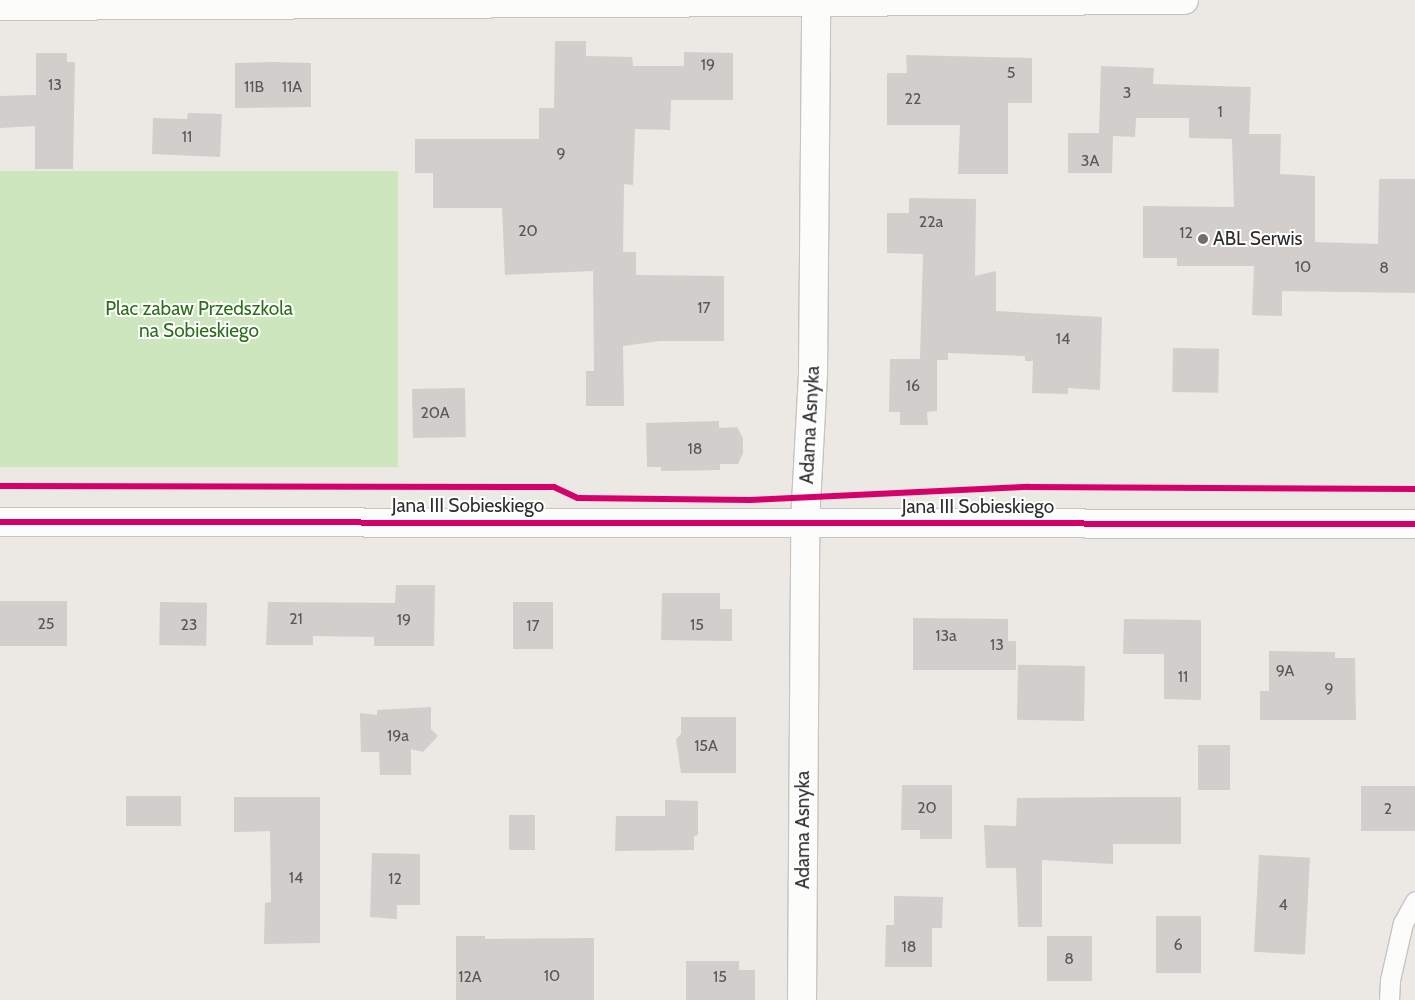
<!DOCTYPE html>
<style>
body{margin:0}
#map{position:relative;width:1415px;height:1000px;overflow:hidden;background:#ece8e4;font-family:Cabin,sans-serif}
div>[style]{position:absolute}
.green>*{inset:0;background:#cee6be;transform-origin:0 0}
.building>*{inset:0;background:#d1cecb;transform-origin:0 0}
.roads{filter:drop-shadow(1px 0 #c5c4c5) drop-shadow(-1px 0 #c5c4c5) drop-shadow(0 1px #c5c4c5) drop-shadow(0 -1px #c5c4c5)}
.service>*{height:19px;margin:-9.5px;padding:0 9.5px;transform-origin:9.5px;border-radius:9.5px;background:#fcfcfb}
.minor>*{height:28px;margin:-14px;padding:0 14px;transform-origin:14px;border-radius:14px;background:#fcfcfb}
.cycleway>*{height:6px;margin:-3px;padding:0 3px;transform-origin:3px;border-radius:3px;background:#d6006c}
.dots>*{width:14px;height:14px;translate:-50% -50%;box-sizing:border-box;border:2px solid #fff;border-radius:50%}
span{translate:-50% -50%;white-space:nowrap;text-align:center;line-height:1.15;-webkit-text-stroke:4px #fff;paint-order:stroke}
.number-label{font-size:16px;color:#585857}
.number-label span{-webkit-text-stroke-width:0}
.poi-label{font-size:19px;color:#2e2e2e}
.left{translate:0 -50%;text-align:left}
.park-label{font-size:19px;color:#2c6e1b}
.street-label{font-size:19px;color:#2e2e2e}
</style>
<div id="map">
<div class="green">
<i style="left:398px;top:171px;width:296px;height:398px;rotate:90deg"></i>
</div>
<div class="building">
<i style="clip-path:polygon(555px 41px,586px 41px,586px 56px,632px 57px,633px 66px,684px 66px,684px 52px,733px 53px,733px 100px,671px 100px,670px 130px,635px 129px,633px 185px,624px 184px,623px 252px,636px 252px,636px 275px,724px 276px,724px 341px,660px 341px,623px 346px,624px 406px,586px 406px,586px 371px,594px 371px,593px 271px,505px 275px,502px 208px,433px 208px,433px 173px,415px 173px,415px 139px,539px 139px,539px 108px,554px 108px)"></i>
<i style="clip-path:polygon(36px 53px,67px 53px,67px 62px,75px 62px,73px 169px,35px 169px,35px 126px,0 128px,0 96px,36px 95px)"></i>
<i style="clip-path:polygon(906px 55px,1032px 58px,1032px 103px,1008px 103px,1008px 174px,958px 174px,960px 125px,887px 125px,887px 73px,907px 73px)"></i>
<i style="clip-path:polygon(273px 62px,311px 63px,311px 107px,235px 108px,235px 63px)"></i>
<i style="clip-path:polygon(1101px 66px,1154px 68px,1153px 84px,1251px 87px,1249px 134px,1281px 134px,1280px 174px,1315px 176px,1315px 242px,1378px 244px,1379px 179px,1415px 179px,1415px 293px,1282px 291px,1282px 316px,1252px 315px,1254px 266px,1177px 266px,1177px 258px,1143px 258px,1143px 206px,1234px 207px,1232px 139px,1189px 138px,1189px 118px,1136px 118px,1135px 137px,1113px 136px,1112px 173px,1068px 173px,1068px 133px,1099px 133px)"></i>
<i style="clip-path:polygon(188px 113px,222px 114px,220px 157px,152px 154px,153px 118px,187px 119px)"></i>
<i style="clip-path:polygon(909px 198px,976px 199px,975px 276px,996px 271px,996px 311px,1102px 317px,1100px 390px,1068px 388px,1068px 394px,1032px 393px,1033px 361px,1025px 361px,1025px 356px,948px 353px,948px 360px,937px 360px,937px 411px,927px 412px,928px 425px,900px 425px,900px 412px,889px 412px,890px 359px,920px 359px,923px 254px,887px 253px,887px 213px,909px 213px)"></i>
<i style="left:1173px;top:348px;width:46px;height:44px;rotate:1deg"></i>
<i style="left:465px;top:388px;width:49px;height:53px;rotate:89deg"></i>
<i style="clip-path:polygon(719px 421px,719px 428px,737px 427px,743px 438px,743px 453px,738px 464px,720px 464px,720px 470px,661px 471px,661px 467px,647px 467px,646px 423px)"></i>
<i style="clip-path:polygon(396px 585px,435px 585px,434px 646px,374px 646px,374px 637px,313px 636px,313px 645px,266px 645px,268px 602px,395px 603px)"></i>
<i style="clip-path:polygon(662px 593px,720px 593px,720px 609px,732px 609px,732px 641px,661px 640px)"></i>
<i style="left:0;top:601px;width:67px;height:45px"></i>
<i style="left:160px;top:602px;width:47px;height:43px;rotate:1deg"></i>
<i style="left:513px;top:602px;width:40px;height:47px"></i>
<i style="clip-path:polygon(913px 618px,1008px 619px,1008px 641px,1016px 641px,1016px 670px,913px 670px)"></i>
<i style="clip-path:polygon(1124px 619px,1201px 620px,1201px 700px,1164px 699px,1164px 654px,1123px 654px)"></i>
<i style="clip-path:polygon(1269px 651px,1335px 652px,1335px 658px,1355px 658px,1356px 720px,1260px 720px,1260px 691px,1269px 691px)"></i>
<i style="left:1085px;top:666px;width:55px;height:67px;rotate:91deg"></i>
<i style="clip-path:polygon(431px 707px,431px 729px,438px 736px,423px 752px,411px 749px,411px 775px,380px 775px,379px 752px,361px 752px,360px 713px,377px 715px,377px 710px)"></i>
<i style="clip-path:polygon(681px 717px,736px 717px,736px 773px,681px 773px,676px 739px,681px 734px)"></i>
<i style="left:1198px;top:745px;width:32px;height:45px"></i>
<i style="clip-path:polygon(902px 785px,952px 785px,952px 839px,920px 839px,920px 830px,901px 830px)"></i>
<i style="left:1415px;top:786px;width:45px;height:54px;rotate:90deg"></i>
<i style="left:181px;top:796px;width:30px;height:55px;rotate:90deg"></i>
<i style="clip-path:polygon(234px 797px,320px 797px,320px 943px,264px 944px,265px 903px,271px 902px,270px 831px,234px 832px)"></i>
<i style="clip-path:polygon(1125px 797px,1181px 797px,1181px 844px,1113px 844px,1113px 864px,1042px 860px,1042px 927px,1018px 927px,1016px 868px,986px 868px,984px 825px,1016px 826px,1017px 798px)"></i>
<i style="clip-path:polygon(665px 800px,698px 801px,698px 835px,694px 836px,694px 850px,615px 851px,616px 816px,665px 816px)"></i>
<i style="left:509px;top:815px;width:26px;height:35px"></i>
<i style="clip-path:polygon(372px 853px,420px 854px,420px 905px,397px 905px,397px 919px,370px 917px)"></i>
<i style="left:1259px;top:855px;width:51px;height:97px;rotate:3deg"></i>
<i style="clip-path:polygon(894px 896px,943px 897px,942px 928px,932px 928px,932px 967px,885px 967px,886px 925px,894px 925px)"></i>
<i style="left:1156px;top:916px;width:45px;height:57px"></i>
<i style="clip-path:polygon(456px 936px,485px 936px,485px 939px,594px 938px,594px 1000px,456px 1000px)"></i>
<i style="left:1047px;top:936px;width:45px;height:45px"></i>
<i style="clip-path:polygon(686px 961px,739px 961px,739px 970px,755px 970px,755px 1000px,686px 1000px)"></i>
</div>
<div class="roads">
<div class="service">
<i style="left:1389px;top:1000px;width:20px;rotate:-87deg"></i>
<i style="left:1390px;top:980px;width:58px;rotate:-77.2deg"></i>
<i style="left:1403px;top:923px;width:25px;rotate:-61deg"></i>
</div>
<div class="minor">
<i style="left:0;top:6px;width:1184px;rotate:-0.29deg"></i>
<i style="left:0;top:522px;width:1415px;rotate:0.08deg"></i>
<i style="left:802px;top:1000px;width:478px;rotate:-89.6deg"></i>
<i style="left:805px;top:522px;width:150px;rotate:-86.9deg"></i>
<i style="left:813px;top:372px;width:372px;rotate:-89.5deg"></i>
</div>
</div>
<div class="cycleway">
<i style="left:0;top:486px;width:554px;rotate:0.1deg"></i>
<i style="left:554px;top:487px;width:26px;rotate:25deg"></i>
<i style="left:578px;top:498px;width:172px;rotate:0.7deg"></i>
<i style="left:750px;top:500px;width:279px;rotate:-2.7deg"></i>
<i style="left:1029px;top:487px;width:386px;rotate:0.3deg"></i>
<i style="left:0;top:522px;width:1415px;rotate:0.08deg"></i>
</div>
<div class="dots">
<i style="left:1203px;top:239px;background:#706f6e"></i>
</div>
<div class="number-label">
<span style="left:708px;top:65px">19</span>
<span style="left:1011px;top:73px">5</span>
<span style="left:55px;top:85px">13</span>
<span style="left:254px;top:87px">11B</span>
<span style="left:292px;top:87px">11A</span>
<span style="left:1127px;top:93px">3</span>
<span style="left:913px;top:99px">22</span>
<span style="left:1220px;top:112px">1</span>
<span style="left:187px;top:137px">11</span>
<span style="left:561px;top:154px">9</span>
<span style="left:1090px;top:161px">3A</span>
<span style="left:931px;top:222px">22a</span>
<span style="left:528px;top:231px">20</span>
<span style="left:1186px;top:233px">12</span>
<span style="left:1303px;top:267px">10</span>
<span style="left:1384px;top:268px">8</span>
<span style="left:704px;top:308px">17</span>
<span style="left:1063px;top:339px">14</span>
<span style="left:913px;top:386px">16</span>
<span style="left:435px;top:413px">20A</span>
<span style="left:695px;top:449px">18</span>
<span style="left:296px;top:619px">21</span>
<span style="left:404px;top:620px">19</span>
<span style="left:46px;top:624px">25</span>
<span style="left:189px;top:625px">23</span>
<span style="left:697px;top:625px">15</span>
<span style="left:533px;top:626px">17</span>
<span style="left:946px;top:636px">13a</span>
<span style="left:997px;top:645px">13</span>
<span style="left:1285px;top:671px">9A</span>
<span style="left:1183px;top:677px">11</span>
<span style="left:1329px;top:689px">9</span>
<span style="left:398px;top:736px">19a</span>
<span style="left:706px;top:746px">15A</span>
<span style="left:927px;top:808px">20</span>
<span style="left:1388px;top:809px">2</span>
<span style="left:296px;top:878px">14</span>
<span style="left:395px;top:879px">12</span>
<span style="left:1283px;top:905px">4</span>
<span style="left:1178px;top:945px">6</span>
<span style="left:909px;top:947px">18</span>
<span style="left:1069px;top:959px">8</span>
<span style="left:552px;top:976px">10</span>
<span style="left:470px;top:977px">12A</span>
<span style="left:720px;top:977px">15</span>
</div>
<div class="poi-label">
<span class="left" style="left:1213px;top:239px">ABL Serwis</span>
</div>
<div class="park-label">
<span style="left:199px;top:320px">Plac zabaw Przedszkola<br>na Sobieskiego</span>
</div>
<div class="street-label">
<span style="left:810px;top:425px;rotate:-87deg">Adama Asnyka</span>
<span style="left:468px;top:506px">Jana III Sobieskiego</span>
<span style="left:978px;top:507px">Jana III Sobieskiego</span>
<span style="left:803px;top:830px;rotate:-90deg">Adama Asnyka</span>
</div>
</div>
